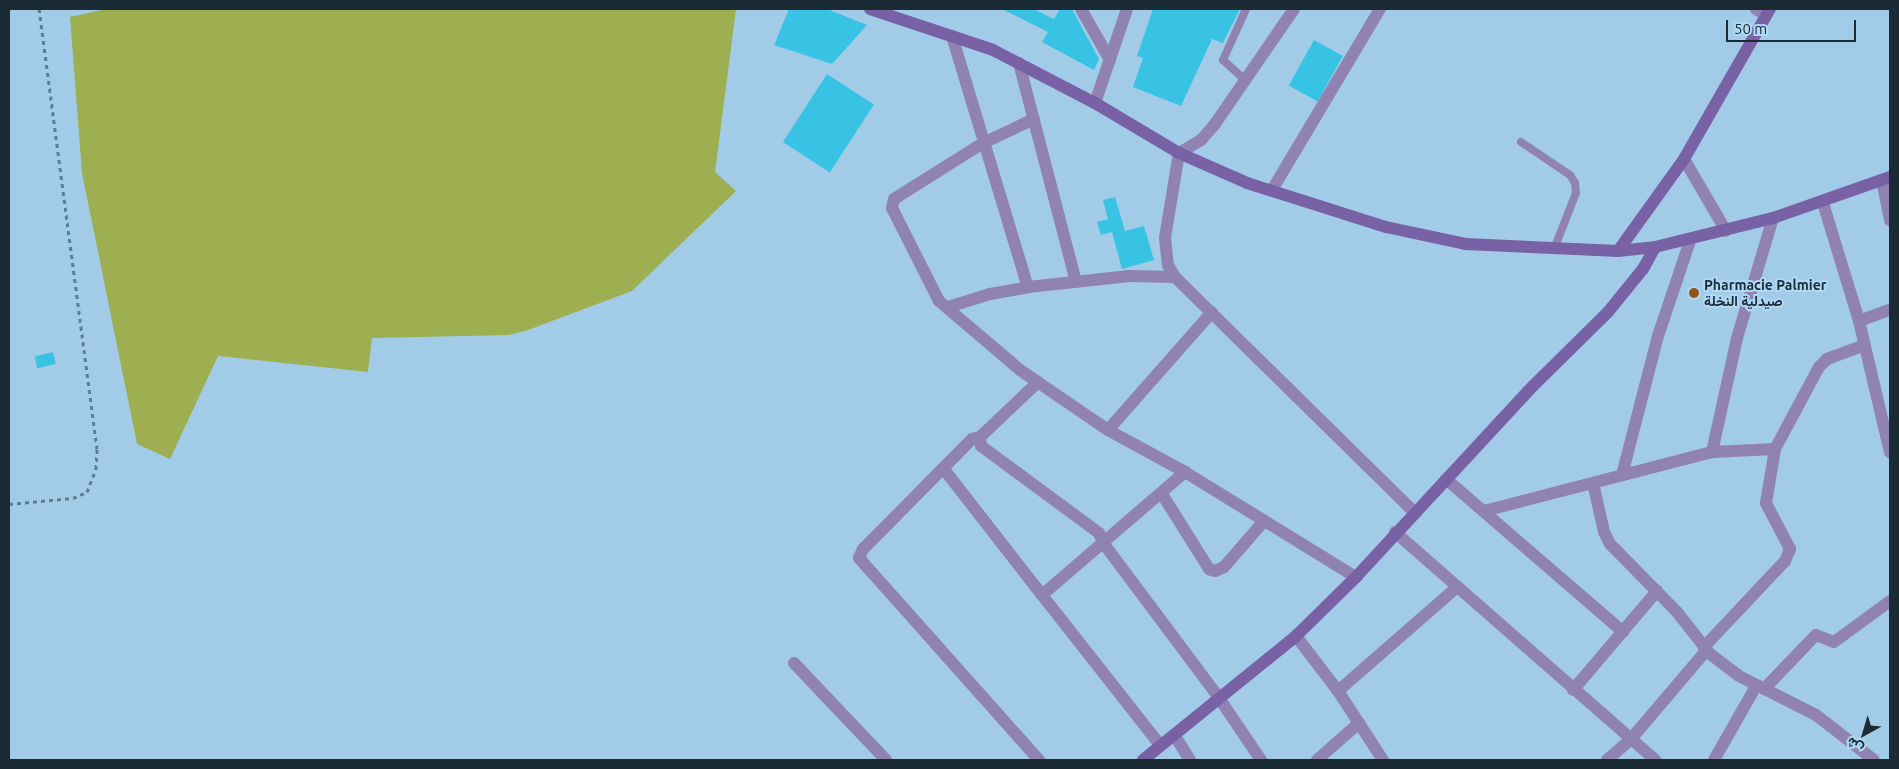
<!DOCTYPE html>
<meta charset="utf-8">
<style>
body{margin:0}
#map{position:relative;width:1899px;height:769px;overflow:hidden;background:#a2cbe8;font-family:Ubuntu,Vazirmatn,sans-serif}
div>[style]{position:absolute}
.green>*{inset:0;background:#9daf51}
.building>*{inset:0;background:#38c3e5;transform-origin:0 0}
.path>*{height:3px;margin-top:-1.5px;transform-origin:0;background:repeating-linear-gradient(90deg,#5f7c90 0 4px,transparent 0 8px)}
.lane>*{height:8px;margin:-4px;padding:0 4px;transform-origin:4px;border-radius:4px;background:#9183b1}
.street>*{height:12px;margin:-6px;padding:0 6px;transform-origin:6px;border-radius:6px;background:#9183b1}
.secondary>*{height:12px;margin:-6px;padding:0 6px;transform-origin:6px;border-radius:6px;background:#7861a4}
.dots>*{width:14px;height:14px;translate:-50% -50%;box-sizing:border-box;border:2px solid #afd8f6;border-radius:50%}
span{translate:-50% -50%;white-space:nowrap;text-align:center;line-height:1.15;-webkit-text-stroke:4px #afd8f6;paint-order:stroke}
.poi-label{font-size:14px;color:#1b2b36;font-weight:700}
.left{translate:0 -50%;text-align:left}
.frame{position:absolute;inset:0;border:10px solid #1b2b36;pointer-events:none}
.north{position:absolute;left:1839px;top:709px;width:50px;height:50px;-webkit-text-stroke:4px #afd8f6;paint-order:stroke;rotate:219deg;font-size:14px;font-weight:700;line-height:20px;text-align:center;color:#1b2b36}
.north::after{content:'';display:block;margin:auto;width:18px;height:22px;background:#1b2b36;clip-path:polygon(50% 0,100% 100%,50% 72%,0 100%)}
.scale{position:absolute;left:1726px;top:20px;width:130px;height:22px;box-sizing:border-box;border:2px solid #1b2b36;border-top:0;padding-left:6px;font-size:15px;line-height:18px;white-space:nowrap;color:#1b2b36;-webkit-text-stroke:4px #afd8f6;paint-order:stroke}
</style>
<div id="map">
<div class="green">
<i style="clip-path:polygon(106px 9px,736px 9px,715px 172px,736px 191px,632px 291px,528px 330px,509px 335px,372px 338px,368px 372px,218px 356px,170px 459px,137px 444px,82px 173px,70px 17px)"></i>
</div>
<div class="building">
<i style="clip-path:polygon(789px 9px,827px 9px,867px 25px,832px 64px,774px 45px)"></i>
<i style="clip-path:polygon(1002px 9px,1034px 9px,1054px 19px,1060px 9px,1072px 9px,1099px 59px,1094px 70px,1042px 42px,1048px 32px)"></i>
<i style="clip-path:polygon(1153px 9px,1240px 9px,1223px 43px,1212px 39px,1181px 106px,1133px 87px,1143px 58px,1137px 56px)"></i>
<i style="left:1314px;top:40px;width:33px;height:52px;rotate:29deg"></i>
<i style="left:827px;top:74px;width:56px;height:81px;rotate:33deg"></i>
<i style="clip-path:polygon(1115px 197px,1125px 231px,1144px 226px,1154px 260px,1122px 269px,1112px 232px,1101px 235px,1097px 222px,1108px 219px,1103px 200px)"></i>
<i style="left:53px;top:352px;width:12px;height:19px;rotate:76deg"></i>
</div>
<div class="path">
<i style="left:9px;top:504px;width:64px;rotate:-5.4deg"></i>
<i style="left:73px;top:498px;width:15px;rotate:-23deg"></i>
<i style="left:87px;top:492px;width:25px;rotate:-69deg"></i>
<i style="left:96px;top:469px;width:20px;rotate:-87deg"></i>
<i style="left:97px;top:449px;width:444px;rotate:-97.5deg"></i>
</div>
<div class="lane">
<i style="left:1246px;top:9px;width:56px;rotate:114.3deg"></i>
<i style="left:1223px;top:60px;width:31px;rotate:42deg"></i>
<i style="left:1521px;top:142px;width:59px;rotate:34deg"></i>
<i style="left:1570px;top:175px;width:9px;rotate:58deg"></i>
<i style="left:1575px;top:183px;width:10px;rotate:84deg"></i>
<i style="left:1576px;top:193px;width:60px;rotate:111.4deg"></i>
</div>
<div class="street">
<i style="left:1081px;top:9px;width:59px;rotate:60.4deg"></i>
<i style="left:1294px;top:9px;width:140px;rotate:124.5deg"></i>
<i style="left:1215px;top:124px;width:21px;rotate:131deg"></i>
<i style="left:1201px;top:140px;width:26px;rotate:149deg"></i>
<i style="left:1179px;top:153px;width:86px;rotate:99.4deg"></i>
<i style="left:1165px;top:238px;width:27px;rotate:84deg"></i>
<i style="left:1168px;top:265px;width:14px;rotate:60deg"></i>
<i style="left:1175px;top:277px;width:337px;rotate:44.5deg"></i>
<i style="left:1756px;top:9px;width:12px;rotate:31deg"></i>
<i style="left:952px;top:36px;width:262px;rotate:73.2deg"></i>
<i style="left:1019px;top:63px;width:226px;rotate:75.4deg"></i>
<i style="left:1095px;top:103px;width:99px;rotate:-71.2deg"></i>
<i style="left:1034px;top:119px;width:56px;rotate:154.8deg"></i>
<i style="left:983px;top:143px;width:105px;rotate:147.8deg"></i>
<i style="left:894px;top:199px;width:9px;rotate:103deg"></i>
<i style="left:892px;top:208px;width:104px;rotate:63.2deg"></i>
<i style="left:939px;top:301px;width:106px;rotate:40.4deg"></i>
<i style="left:1020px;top:370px;width:107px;rotate:34.3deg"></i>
<i style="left:1108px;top:430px;width:88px;rotate:28.6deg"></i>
<i style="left:1185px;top:472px;width:201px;rotate:31.6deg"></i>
<i style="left:1684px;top:159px;width:83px;rotate:59.7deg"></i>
<i style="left:1882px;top:180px;width:41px;rotate:78.7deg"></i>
<i style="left:1272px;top:190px;width:211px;rotate:-59.2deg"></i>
<i style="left:1823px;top:203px;width:123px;rotate:73deg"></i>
<i style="left:1859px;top:321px;width:135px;rotate:76.7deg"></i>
<i style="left:948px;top:307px;width:44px;rotate:-17.2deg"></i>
<i style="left:990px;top:294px;width:39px;rotate:-10deg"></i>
<i style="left:1028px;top:287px;width:102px;rotate:-6.2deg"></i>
<i style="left:1129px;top:276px;width:46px;rotate:1.2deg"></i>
<i style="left:1859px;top:321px;width:33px;rotate:-20deg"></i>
<i style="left:1038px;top:382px;width:80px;rotate:136.5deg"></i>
<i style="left:980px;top:437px;width:9px;rotate:84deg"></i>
<i style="left:981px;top:446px;width:147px;rotate:36.4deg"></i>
<i style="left:1099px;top:533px;width:12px;rotate:66deg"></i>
<i style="left:1104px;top:544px;width:192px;rotate:53.2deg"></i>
<i style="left:1219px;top:698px;width:75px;rotate:55.9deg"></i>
<i style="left:1108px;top:430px;width:157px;rotate:-48.6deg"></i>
<i style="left:980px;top:437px;width:8px;rotate:166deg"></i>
<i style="left:972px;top:439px;width:155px;rotate:134.7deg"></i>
<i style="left:863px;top:549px;width:10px;rotate:114deg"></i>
<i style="left:859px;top:558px;width:271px;rotate:48.3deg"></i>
<i style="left:1712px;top:452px;width:117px;rotate:-77.6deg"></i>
<i style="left:1737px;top:338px;width:125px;rotate:-73.3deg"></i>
<i style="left:943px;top:468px;width:161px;rotate:52.1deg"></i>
<i style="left:1622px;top:475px;width:144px;rotate:-75.5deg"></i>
<i style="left:1658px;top:336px;width:100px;rotate:-71.4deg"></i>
<i style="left:1446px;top:479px;width:234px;rotate:40.8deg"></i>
<i style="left:1593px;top:483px;width:50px;rotate:77.3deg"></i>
<i style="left:1604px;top:532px;width:13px;rotate:63deg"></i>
<i style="left:1610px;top:544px;width:95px;rotate:45.4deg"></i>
<i style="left:1677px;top:612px;width:53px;rotate:51.8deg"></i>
<i style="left:1710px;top:654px;width:36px;rotate:37deg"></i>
<i style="left:1739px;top:676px;width:86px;rotate:26.9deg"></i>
<i style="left:1816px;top:715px;width:73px;rotate:37.8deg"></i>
<i style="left:1162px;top:494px;width:89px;rotate:57.9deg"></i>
<i style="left:1209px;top:569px;width:6px;rotate:18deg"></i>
<i style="left:1215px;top:571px;width:10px;rotate:-24deg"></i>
<i style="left:1224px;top:567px;width:61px;rotate:-49deg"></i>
<i style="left:1484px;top:511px;width:236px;rotate:-14.5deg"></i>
<i style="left:1712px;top:452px;width:63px;rotate:-2.7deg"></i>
<i style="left:1395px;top:532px;width:346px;rotate:41.2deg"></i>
<i style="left:1296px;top:636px;width:69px;rotate:52.6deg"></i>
<i style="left:1338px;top:691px;width:82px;rotate:56.9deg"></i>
<i style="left:794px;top:663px;width:134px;rotate:46.5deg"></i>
<i style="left:1764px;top:689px;width:75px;rotate:-46.1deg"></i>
<i style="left:1816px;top:635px;width:19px;rotate:21deg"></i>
<i style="left:1834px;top:642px;width:69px;rotate:-36.2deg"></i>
<i style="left:1573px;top:690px;width:130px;rotate:-49.7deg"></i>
<i style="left:1338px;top:691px;width:157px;rotate:-41.1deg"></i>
<i style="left:1175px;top:736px;width:28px;rotate:58deg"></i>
<i style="left:1160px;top:745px;width:191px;rotate:-128.2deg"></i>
<i style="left:1042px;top:595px;width:189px;rotate:-40.7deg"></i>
<i style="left:1317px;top:760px;width:56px;rotate:-41.4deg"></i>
<i style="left:1607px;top:760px;width:32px;rotate:-41deg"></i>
<i style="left:1631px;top:739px;width:114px;rotate:-49.6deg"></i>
<i style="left:1705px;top:652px;width:5px;rotate:-101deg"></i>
<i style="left:1704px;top:647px;width:118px;rotate:-46.7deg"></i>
<i style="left:1785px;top:561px;width:13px;rotate:-67deg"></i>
<i style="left:1790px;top:549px;width:52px;rotate:-117.6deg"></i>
<i style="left:1766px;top:503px;width:55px;rotate:-80.5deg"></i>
<i style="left:1775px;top:449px;width:93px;rotate:-61.8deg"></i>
<i style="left:1819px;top:367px;width:11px;rotate:-45deg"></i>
<i style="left:1827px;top:359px;width:40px;rotate:-20.2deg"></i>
<i style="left:1714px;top:760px;width:85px;rotate:-60.4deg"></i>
</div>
<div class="secondary">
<i style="left:870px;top:9px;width:130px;rotate:18.4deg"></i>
<i style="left:993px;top:50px;width:115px;rotate:27.5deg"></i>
<i style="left:1095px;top:103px;width:98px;rotate:30.8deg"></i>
<i style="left:1179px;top:153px;width:74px;rotate:23.8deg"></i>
<i style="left:1247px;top:183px;width:146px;rotate:17.6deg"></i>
<i style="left:1386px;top:227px;width:81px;rotate:12.1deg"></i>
<i style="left:1465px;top:244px;width:153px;rotate:2.6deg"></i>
<i style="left:1618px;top:251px;width:37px;rotate:-6deg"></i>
<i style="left:1655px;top:247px;width:122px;rotate:-13.8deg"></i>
<i style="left:1773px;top:218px;width:124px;rotate:-19.3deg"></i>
<i style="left:1618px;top:251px;width:113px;rotate:-54.3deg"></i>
<i style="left:1684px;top:159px;width:173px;rotate:-60.2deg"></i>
<i style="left:1143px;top:760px;width:197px;rotate:-39deg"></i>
<i style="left:1296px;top:636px;width:84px;rotate:-44.5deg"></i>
<i style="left:1356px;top:577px;width:260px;rotate:-47.2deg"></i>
<i style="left:1533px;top:386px;width:105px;rotate:-44.6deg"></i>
<i style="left:1608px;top:312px;width:55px;rotate:-50.9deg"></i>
<i style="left:1643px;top:269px;width:25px;rotate:-61deg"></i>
</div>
<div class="dots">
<i style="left:1694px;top:293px;background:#915318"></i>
</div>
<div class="poi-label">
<span class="left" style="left:1704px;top:293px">Pharmacie Palmier<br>صيدلية النخلة</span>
</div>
<div class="frame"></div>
<div class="north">ش</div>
<div class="scale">50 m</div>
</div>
